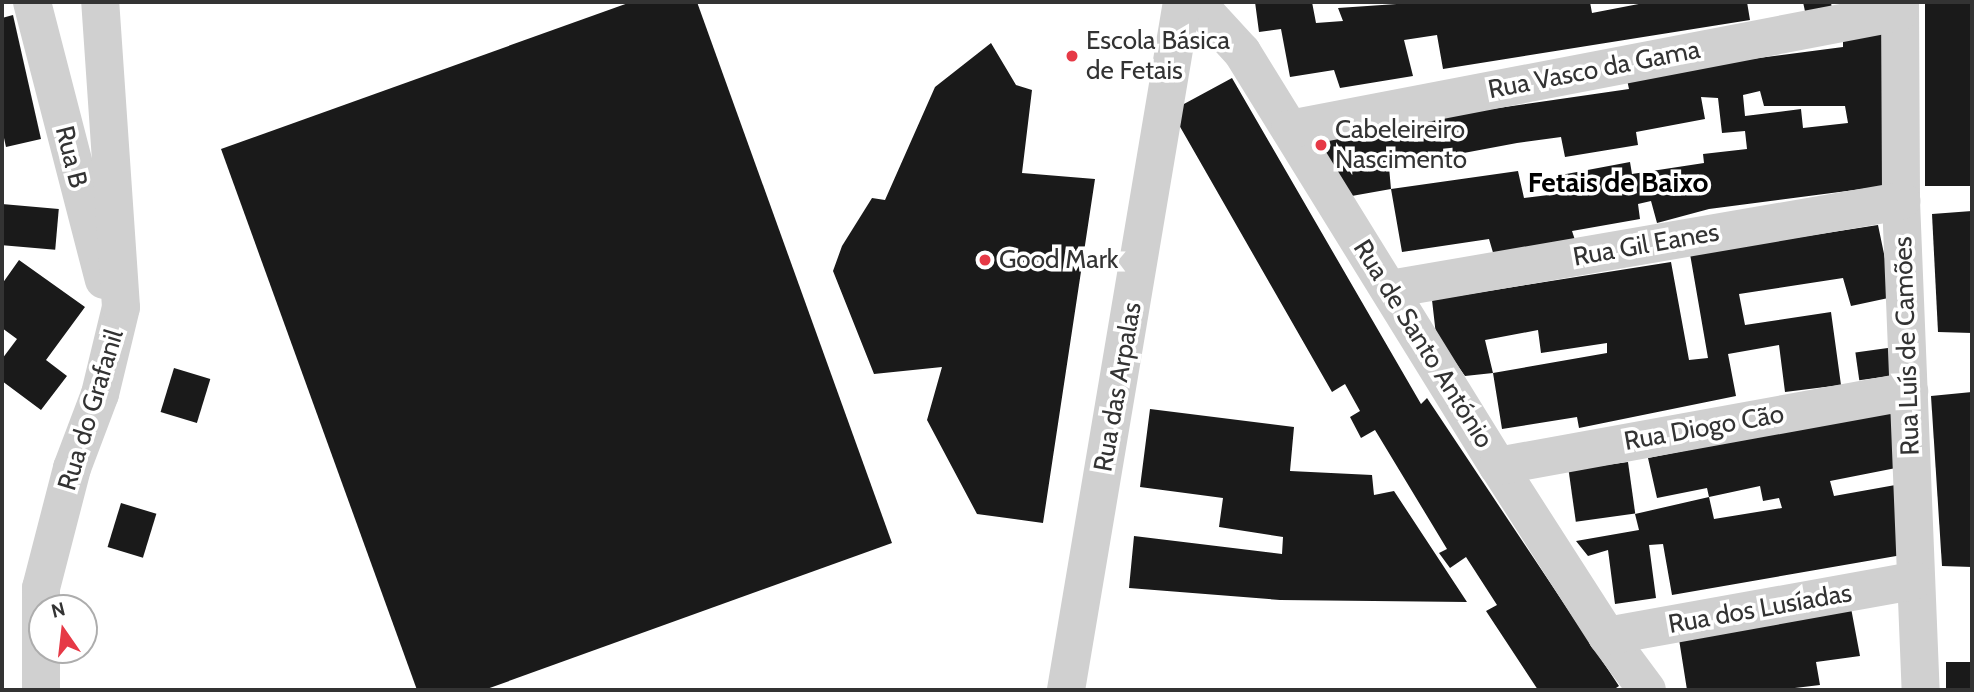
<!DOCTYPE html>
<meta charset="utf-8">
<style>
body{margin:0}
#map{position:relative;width:1974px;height:692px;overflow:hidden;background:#fff;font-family:Cabin,sans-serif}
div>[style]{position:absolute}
.building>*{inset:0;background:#1a1a1a;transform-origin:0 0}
.minor>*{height:38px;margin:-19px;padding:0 19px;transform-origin:19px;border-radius:19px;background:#d0d0d0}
.dots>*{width:19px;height:19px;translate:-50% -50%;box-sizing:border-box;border:4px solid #fff;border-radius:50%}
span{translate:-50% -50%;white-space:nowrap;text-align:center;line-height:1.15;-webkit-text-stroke:7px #fff;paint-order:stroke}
.poi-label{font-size:26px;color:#333}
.left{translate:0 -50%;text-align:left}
.street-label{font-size:26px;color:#333}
.neighbourhood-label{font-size:28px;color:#000;font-weight:700}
.frame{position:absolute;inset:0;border:4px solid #333;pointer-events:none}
.north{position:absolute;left:28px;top:594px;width:70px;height:70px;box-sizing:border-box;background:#fff;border:2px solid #adadad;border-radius:50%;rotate:346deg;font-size:19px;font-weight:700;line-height:28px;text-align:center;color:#333}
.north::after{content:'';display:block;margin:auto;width:24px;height:32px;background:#e63946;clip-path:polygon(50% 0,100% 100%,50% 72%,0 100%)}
</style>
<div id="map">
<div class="building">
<i style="clip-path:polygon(631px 2px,697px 2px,892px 543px,484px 690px,417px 690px,221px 149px)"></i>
<i style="clip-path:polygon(1255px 2px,1312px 2px,1316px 23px,1343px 21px,1338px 8px,1426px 2px,1590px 2px,1592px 13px,1649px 2px,1747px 2px,1750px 20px,1443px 69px,1437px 35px,1404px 40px,1413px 76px,1340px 88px,1334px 70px,1290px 77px,1281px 29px,1259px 32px)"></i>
<i style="clip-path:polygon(1803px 2px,1831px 2px,1832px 10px,1806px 16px)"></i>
<i style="left:1925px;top:2px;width:47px;height:184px"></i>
<i style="clip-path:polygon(13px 15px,41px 139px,6px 147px,2px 129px,2px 18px)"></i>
<i style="clip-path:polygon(evenodd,1886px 32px,1893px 185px,1709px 209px,1657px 223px,1651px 201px,1638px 204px,1640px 219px,1572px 231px,1575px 240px,1494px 256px,1489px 239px,1402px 252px,1391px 189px,1346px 197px,1312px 135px,1629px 89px,1626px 75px,1843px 47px,1843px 33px,1886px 32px,1760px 91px,1764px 106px,1845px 106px,1848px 123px,1803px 128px,1801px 109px,1745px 116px,1743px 95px,1760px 91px,1886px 32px,1701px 97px,1718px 98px,1722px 133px,1745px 131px,1747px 149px,1703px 154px,1704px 163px,1632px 174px,1630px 162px,1561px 175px,1565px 193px,1524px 198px,1518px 171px,1391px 189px,1389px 167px,1517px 143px,1561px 137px,1565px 157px,1638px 145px,1636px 132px,1705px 119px,1701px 97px)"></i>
<i style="clip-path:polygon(991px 43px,1016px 85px,1032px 90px,1022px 173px,1095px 179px,1043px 523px,977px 514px,927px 420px,942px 367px,874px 374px,833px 271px,842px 246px,872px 198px,885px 200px,935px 87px)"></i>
<i style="clip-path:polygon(1232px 78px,1421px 404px,1427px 398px,1619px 686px,1613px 690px,1538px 690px,1486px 611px,1497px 605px,1466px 557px,1450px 568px,1439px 553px,1447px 549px,1375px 430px,1361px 438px,1350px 417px,1360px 411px,1345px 384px,1332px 392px,1171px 111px)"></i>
<i style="left:2px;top:204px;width:57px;height:41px;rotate:5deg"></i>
<i style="clip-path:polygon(1972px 211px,1972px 333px,1938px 332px,1932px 214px)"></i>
<i style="clip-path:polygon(1878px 225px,1893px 297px,1851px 306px,1843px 278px,1739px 294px,1745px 325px,1831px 312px,1841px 385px,1785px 392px,1779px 345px,1728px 354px,1736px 396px,1579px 428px,1577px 417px,1502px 429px,1493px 373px,1607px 353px,1607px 343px,1541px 353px,1538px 330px,1485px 340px,1493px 373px,1465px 376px,1436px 335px,1432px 300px,1671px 262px,1689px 360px,1708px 358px,1690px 254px)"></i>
<i style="clip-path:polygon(19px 260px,85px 307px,46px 360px,67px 376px,41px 410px,2px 381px,2px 359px,17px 339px,2px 328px,2px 284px)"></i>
<i style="left:1895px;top:347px;width:28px;height:40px;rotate:82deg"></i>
<i style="left:174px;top:368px;width:38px;height:46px;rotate:17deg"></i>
<i style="clip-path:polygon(1972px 392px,1972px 567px,1942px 566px,1931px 396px)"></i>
<i style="clip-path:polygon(1150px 409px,1294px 427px,1290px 471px,1372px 475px,1374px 495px,1394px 491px,1467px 602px,1280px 600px,1129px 588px,1134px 536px,1282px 554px,1283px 537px,1219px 527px,1223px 498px,1140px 487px)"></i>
<i style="clip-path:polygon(1890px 410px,1901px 467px,1830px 481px,1834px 496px,1901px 484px,1902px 555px,1672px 595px,1663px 544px,1649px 545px,1656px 598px,1615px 604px,1608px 550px,1588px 556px,1576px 541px,1639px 530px,1635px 514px,1709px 497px,1714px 519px,1782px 508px,1779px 498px,1763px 501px,1760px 486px,1709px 497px,1707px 488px,1657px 498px,1648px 458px)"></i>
<i style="left:1628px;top:462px;width:52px;height:60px;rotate:82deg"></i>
<i style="left:121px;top:503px;width:37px;height:46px;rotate:17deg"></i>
<i style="clip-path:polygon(1851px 608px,1860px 656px,1816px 662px,1820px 685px,1777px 690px,1687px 690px,1678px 633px)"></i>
<i style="left:1972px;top:662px;width:28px;height:26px;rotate:90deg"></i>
</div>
<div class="minor">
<i style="left:32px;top:2px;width:287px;rotate:75.5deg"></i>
<i style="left:1196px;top:2px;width:68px;rotate:47.4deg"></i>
<i style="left:1242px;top:52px;width:487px;rotate:58.3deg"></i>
<i style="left:1498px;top:466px;width:202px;rotate:57.3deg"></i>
<i style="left:1607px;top:636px;width:67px;rotate:53.5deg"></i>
<i style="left:1900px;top:2px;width:199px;rotate:89.7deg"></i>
<i style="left:1901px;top:201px;width:489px;rotate:87.7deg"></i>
<i style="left:1290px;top:129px;width:620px;rotate:-10.88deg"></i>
<i style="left:1390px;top:289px;width:519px;rotate:-9.77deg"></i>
<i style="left:1498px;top:466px;width:418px;rotate:-10.3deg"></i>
<i style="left:1607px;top:636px;width:312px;rotate:-10.2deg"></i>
<i style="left:41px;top:690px;width:102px;rotate:-90deg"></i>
<i style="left:41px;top:588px;width:124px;rotate:-75.5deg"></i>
<i style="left:72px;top:468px;width:79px;rotate:-69.3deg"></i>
<i style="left:100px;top:394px;width:89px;rotate:-76.4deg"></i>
<i style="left:121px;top:307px;width:306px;rotate:-93.9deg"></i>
<i style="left:1066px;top:690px;width:698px;rotate:-80.43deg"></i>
</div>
<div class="dots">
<i style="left:1072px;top:56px;background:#e63946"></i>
<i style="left:1321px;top:145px;background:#e63946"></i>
<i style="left:985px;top:260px;background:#e63946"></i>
</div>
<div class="poi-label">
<span class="left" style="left:1086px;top:56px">Escola Básica<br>de Fetais</span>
<span class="left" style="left:1335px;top:145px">Cabeleireiro<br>Nascimento</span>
<span class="left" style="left:999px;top:260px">Good Mark</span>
</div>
<div class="street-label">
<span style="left:1594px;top:70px;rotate:-11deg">Rua Vasco da Gama</span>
<span style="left:71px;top:157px;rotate:76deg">Rua B</span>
<span style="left:1646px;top:245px;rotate:-10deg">Rua Gil Eanes</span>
<span style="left:1423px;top:344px;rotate:58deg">Rua de Santo António</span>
<span style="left:1907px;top:346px;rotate:-92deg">Rua Luís de Camões</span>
<span style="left:1118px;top:387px;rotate:-80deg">Rua das Arpalas</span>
<span style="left:91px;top:410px;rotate:-73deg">Rua do Grafanil</span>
<span style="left:1704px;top:428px;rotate:-10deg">Rua Diogo Cão</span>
<span style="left:1760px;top:609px;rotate:-10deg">Rua dos Lusíadas</span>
</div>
<div class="neighbourhood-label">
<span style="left:1618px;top:182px">Fetais de Baixo</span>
</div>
<div class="frame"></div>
<div class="north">N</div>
</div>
